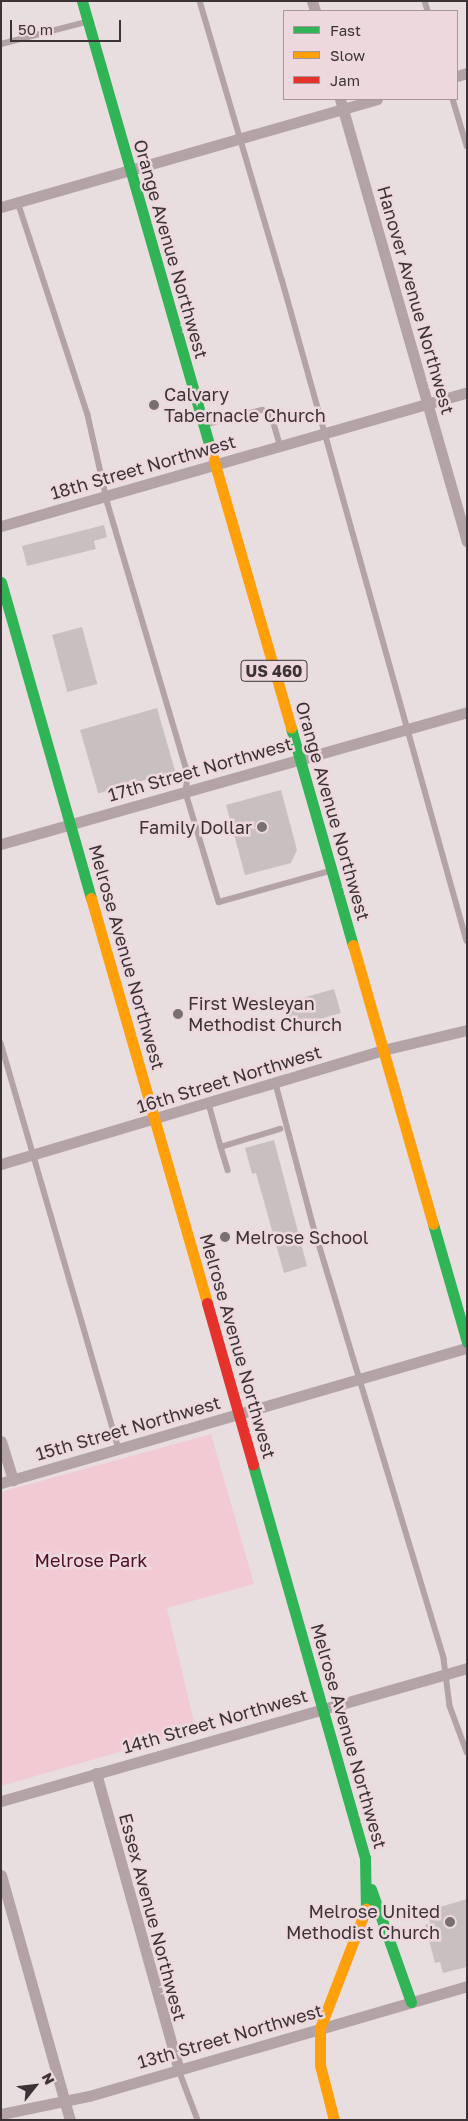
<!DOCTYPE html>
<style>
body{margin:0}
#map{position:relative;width:468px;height:2121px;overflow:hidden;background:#e8dee0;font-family:"Golos Text",sans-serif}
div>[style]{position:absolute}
.green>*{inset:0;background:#f1cad4}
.building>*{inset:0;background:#c8bfc1;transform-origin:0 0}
.lane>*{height:5.5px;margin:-2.75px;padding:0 2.75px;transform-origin:2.75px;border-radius:2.75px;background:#b3a3a7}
.street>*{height:11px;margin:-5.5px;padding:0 5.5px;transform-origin:5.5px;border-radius:5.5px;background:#b3a3a7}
.fast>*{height:11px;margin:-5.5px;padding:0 5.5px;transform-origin:5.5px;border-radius:5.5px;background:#30b455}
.slow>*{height:11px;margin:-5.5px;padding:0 5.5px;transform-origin:5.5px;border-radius:5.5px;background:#ff9f0a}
.jam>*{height:11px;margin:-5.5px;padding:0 5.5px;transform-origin:5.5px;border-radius:5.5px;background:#e5322d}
.dots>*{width:14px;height:14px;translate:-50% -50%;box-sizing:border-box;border:2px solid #edd9dd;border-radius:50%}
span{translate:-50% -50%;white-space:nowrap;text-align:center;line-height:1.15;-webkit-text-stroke:5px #edd9dd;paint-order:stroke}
.shield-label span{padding:1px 4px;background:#edd9dd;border:1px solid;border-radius:4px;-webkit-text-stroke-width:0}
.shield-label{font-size:16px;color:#3b3335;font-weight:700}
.street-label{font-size:18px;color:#3b3335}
.poi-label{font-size:18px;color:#3b3335}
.left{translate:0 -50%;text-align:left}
.right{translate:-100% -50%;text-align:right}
.park-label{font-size:18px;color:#510d28}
.frame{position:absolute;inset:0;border:2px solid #3b3335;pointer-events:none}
.legend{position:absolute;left:283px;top:10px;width:175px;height:90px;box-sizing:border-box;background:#edd9dd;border:1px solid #a6979a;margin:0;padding:6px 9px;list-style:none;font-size:15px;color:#3b3335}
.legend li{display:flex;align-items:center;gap:10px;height:25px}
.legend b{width:25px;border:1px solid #a6979a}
.north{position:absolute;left:10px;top:2061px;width:50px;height:50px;-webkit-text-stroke:4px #edd9dd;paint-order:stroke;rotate:61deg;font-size:14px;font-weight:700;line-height:20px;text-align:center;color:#3b3335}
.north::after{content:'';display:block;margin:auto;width:18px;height:22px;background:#3b3335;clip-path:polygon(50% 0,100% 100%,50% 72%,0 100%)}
.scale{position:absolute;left:10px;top:20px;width:111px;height:22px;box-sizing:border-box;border:2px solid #3b3335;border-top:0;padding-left:6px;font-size:15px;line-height:18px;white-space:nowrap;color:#3b3335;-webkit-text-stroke:4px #edd9dd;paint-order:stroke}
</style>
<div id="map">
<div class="green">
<i style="clip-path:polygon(211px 1434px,254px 1584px,167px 1608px,196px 1730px,1px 1786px,1px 1492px)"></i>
</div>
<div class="building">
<i style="clip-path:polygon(104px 525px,107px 537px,94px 541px,96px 549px,27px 566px,22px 546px)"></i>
<i style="left:82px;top:627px;width:59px;height:31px;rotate:75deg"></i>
<i style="left:157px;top:708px;width:66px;height:80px;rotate:74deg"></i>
<i style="clip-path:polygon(281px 790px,297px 850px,291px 863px,245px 875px,226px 805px)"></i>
<i style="left:334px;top:989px;width:25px;height:53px;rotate:74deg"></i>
<i style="clip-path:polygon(274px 1140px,307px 1266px,284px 1273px,256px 1173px,252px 1174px,245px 1148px)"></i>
<i style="clip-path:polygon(467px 1899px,467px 1967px,443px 1973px,440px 1962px,435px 1963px,425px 1925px,430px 1923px,428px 1915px,441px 1912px,440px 1907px)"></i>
</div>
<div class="lane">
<i style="left:200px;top:1px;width:290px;rotate:73.6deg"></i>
<i style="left:282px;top:279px;width:687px;rotate:74.39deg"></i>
<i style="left:425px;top:1px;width:10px;rotate:73deg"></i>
<i style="left:1px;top:44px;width:88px;rotate:-14.5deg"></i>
<i style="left:453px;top:99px;width:49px;rotate:73.4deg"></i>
<i style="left:18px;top:202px;width:224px;rotate:71.8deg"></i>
<i style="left:88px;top:415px;width:91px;rotate:77.3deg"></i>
<i style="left:108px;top:504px;width:282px;rotate:73.5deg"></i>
<i style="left:188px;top:774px;width:19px;rotate:96deg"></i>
<i style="left:186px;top:793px;width:114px;rotate:73.2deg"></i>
<i style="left:219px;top:902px;width:115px;rotate:-15.6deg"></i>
<i style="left:207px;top:424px;width:57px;rotate:-14.3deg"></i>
<i style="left:262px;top:410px;width:9px;rotate:18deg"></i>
<i style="left:271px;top:413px;width:33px;rotate:74deg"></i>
<i style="left:1px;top:1043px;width:422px;rotate:73.8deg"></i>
<i style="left:276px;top:1084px;width:145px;rotate:75.2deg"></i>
<i style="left:313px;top:1224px;width:454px;rotate:73.2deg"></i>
<i style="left:444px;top:1659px;width:47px;rotate:82.7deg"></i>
<i style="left:450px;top:1706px;width:49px;rotate:69.7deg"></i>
<i style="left:209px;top:1104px;width:45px;rotate:74.4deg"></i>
<i style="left:221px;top:1147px;width:62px;rotate:-17deg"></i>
<i style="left:221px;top:1147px;width:24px;rotate:73deg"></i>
<i style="left:179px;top:2070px;width:53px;rotate:69.2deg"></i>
</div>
<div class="street">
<i style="left:312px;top:1px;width:10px;rotate:73deg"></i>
<i style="left:457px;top:76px;width:10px;rotate:-17deg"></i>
<i style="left:340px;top:99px;width:460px;rotate:74deg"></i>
<i style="left:1px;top:207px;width:391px;rotate:-16deg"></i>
<i style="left:1px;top:526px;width:485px;rotate:-16deg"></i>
<i style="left:1px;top:844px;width:484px;rotate:-15.8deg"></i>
<i style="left:1px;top:1164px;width:399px;rotate:-16.6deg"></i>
<i style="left:383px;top:1050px;width:86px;rotate:-13.4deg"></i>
<i style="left:1px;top:1441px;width:41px;rotate:72.9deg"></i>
<i style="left:1px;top:1483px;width:485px;rotate:-16.2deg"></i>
<i style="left:96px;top:1773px;width:308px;rotate:74.4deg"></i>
<i style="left:1px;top:1801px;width:485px;rotate:-15.9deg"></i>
<i style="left:1px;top:1875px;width:255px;rotate:74.3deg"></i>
<i style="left:1px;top:2114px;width:90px;rotate:-11.6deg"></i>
<i style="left:89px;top:2096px;width:394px;rotate:-16.2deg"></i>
</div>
<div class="fast">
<i style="left:82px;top:1px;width:464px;rotate:74deg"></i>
<i style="left:1px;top:582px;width:329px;rotate:74.1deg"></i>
<i style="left:291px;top:728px;width:226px;rotate:74.1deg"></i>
<i style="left:433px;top:1224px;width:123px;rotate:73.9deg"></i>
<i style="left:253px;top:1465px;width:409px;rotate:74.1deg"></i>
<i style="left:365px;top:1858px;width:51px;rotate:88.9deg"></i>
<i style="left:371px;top:1889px;width:120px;rotate:70.5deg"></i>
</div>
<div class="slow">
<i style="left:210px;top:447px;width:292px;rotate:73.9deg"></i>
<i style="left:91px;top:898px;width:421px;rotate:74deg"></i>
<i style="left:353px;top:945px;width:290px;rotate:74deg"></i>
<i style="left:334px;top:2120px;width:57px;rotate:-104.3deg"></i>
<i style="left:320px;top:2065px;width:37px;rotate:-90deg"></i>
<i style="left:320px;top:2028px;width:128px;rotate:-68.9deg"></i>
</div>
<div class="jam">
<i style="left:207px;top:1303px;width:168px;rotate:74.1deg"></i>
</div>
<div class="dots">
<i style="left:154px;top:405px;background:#786f71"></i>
<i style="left:262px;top:827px;background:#786f71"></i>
<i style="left:178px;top:1014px;background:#786f71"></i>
<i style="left:225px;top:1237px;background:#786f71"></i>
<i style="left:450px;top:1922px;background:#786f71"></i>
</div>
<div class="shield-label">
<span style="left:274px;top:671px">US 460</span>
</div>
<div class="street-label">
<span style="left:171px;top:249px;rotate:74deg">Orange Avenue Northwest</span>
<span style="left:416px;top:300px;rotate:74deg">Hanover Avenue Northwest</span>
<span style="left:143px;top:467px;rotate:-16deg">18th Street Northwest</span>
<span style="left:200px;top:769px;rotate:-16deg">17th Street Northwest</span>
<span style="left:333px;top:811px;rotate:74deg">Orange Avenue Northwest</span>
<span style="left:127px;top:957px;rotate:74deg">Melrose Avenue Northwest</span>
<span style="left:229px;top:1079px;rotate:-17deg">16th Street Northwest</span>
<span style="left:238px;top:1346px;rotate:74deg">Melrose Avenue Northwest</span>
<span style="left:128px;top:1428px;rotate:-16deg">15th Street Northwest</span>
<span style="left:215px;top:1721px;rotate:-16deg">14th Street Northwest</span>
<span style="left:349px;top:1736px;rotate:74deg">Melrose Avenue Northwest</span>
<span style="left:153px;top:1917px;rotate:75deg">Essex Avenue Northwest</span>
<span style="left:230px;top:2036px;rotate:-16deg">13th Street Northwest</span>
</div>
<div class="poi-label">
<span class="left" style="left:164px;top:405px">Calvary<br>Tabernacle Church</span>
<span class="right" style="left:252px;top:827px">Family Dollar</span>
<span class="left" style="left:188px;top:1014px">First Wesleyan<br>Methodist Church</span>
<span class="left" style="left:235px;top:1237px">Melrose School</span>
<span class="right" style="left:440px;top:1922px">Melrose United<br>Methodist Church</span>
</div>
<div class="park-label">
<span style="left:91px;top:1560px">Melrose Park</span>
</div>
<div class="frame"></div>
<ul class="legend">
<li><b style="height:6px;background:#30b455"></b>Fast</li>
<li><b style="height:6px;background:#ff9f0a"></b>Slow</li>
<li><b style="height:6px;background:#e5322d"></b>Jam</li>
</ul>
<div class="north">N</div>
<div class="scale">50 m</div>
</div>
